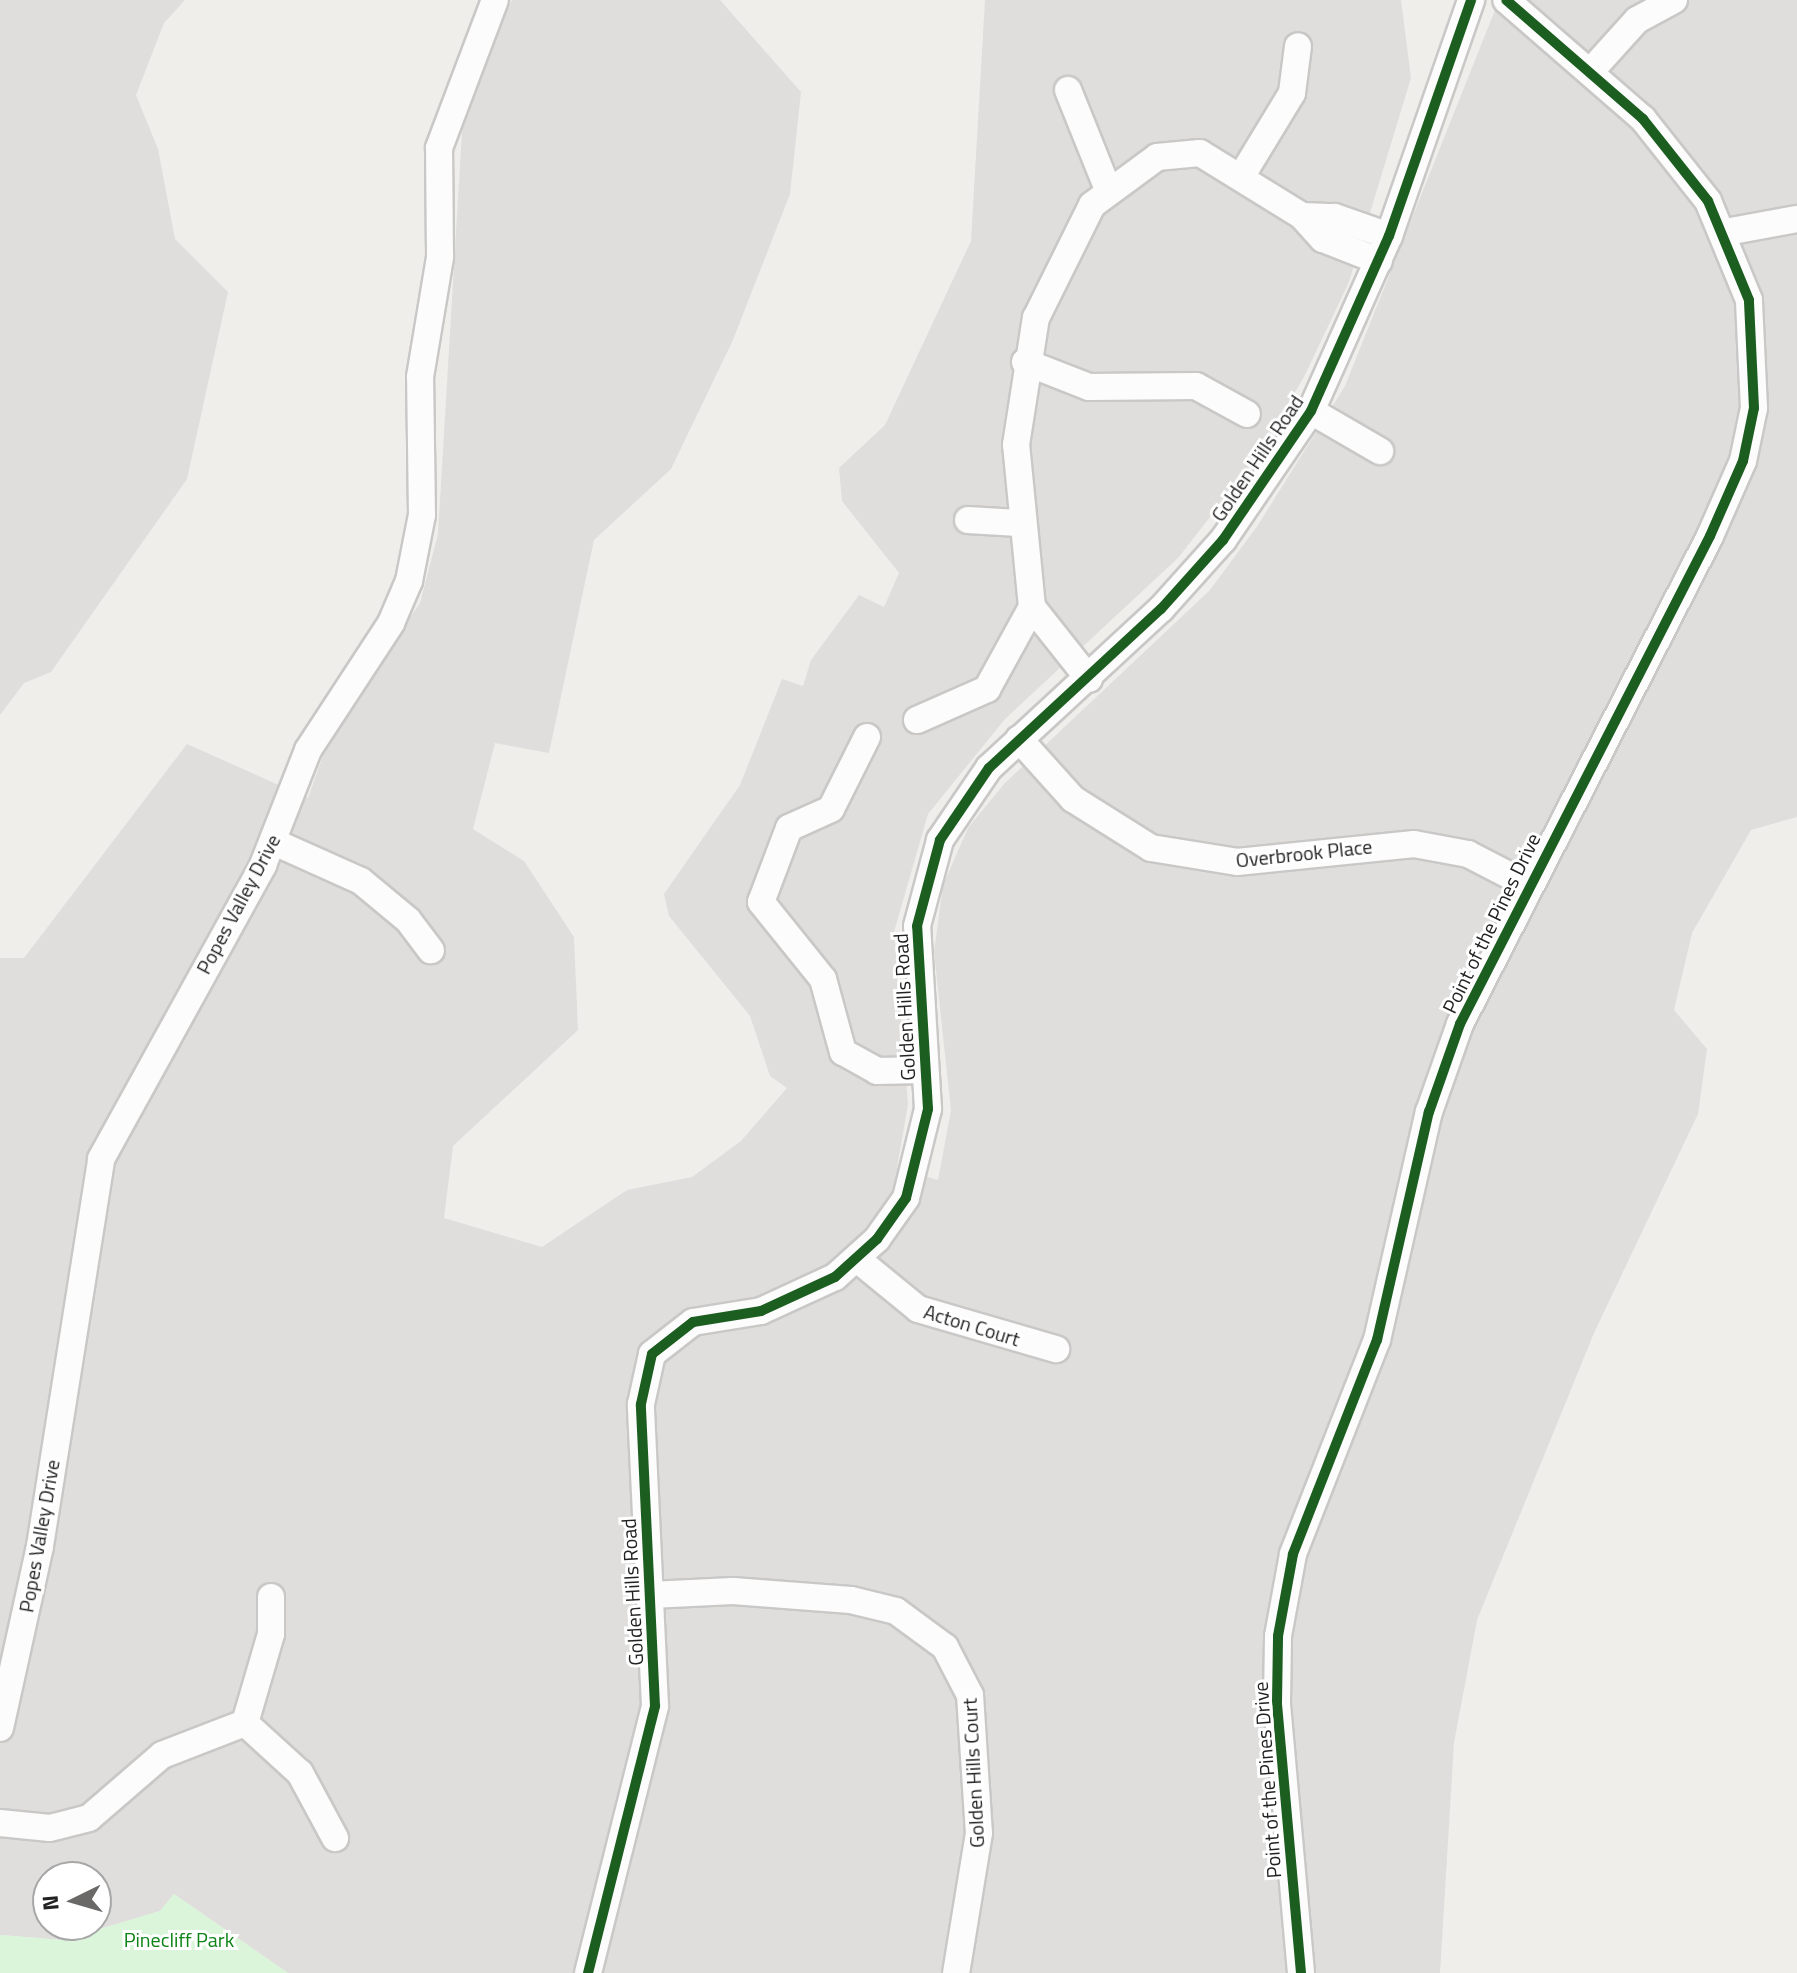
<!DOCTYPE html>
<style>
body{margin:0}
#map{position:relative;width:1797px;height:1973px;overflow:hidden;background:#f0eeeb;font-family:"Titillium Web",sans-serif}
div>[style]{position:absolute}
.residential>*{inset:0;background:#dfdedc}
.park>*{inset:0;background:#daf5da}
.roads{filter:drop-shadow(2px 0 #c9c8c7) drop-shadow(-2px 0 #c9c8c7) drop-shadow(0 2px #c9c8c7) drop-shadow(0 -2px #c9c8c7)}
.minor>*{height:26px;margin:-13px;padding:0 13px;transform-origin:13px;border-radius:13px;background:#fdfcfc}
.cycleway>*{height:10px;margin:-5px;padding:0 5px;transform-origin:5px;border-radius:5px;background:#1b5e20}
span{translate:-50% -50%;white-space:nowrap;text-align:center;line-height:1.15;-webkit-text-stroke:6px #fff;paint-order:stroke}
.street-label{font-size:20px;color:#222}
.park-label{font-size:20px;color:#0c8416}
.north{position:absolute;left:32px;top:1861px;width:80px;height:80px;box-sizing:border-box;background:#fff;border:2px solid #a7a7a7;border-radius:50%;rotate:265deg;font-size:22px;font-weight:700;line-height:32px;text-align:center;color:#222}
.north::after{content:'';display:block;margin:auto;width:28px;height:36px;background:#6a6968;clip-path:polygon(50% 0,100% 100%,50% 72%,0 100%)}
</style>
<div id="map">
<div class="residential">
<i style="clip-path:polygon(0 0,185px 0,164px 23px,136px 95px,158px 149px,175px 239px,228px 292px,187px 479px,51px 672px,24px 683px,0 715px)"></i>
<i style="clip-path:polygon(evenodd,512px 0,720px 0,801px 92px,790px 194px,733px 340px,671px 469px,594px 540px,549px 753px,495px 743px,473px 829px,524px 861px,574px 937px,578px 1030px,453px 1146px,444px 1218px,542px 1247px,627px 1190px,692px 1177px,741px 1141px,787px 1088px,770px 1076px,750px 1016px,669px 916px,664px 894px,740px 785px,782px 679px,803px 686px,811px 660px,859px 595px,884px 607px,899px 573px,842px 501px,839px 468px,885px 425px,971px 241px,985px 0,1401px 0,1411px 78px,1349px 282px,1304px 377px,1253px 462px,1178px 558px,1005px 719px,928px 814px,894px 932px,908px 1104px,897px 1168px,938px 1180px,951px 1110px,934px 952px,943px 885px,968px 828px,1004px 784px,1210px 590px,1258px 525px,1345px 386px,1499px 0,1797px 0,1797px 817px,1751px 830px,1692px 933px,1674px 1010px,1707px 1049px,1698px 1114px,1594px 1333px,1477px 1620px,1454px 1743px,1440px 1973px,288px 1973px,174px 1894px,160px 1911px,63px 1940px,0 1935px,0 958px,24px 958px,187px 744px,308px 798px,331px 733px,420px 603px,438px 534px,463px 115px,512px 0,48px 1877px,96px 1877px,96px 1925px,48px 1925px,48px 1877px)"></i>
</div>
<div class="park">
<i style="clip-path:polygon(174px 1894px,288px 1973px,0 1973px,0 1935px,63px 1940px,160px 1911px)"></i>
</div>
<div class="roads">
<div class="minor">
<i style="left:1590px;top:72px;width:70px;rotate:-47.9deg"></i>
<i style="left:1637px;top:20px;width:42px;rotate:-28.4deg"></i>
<i style="left:1068px;top:90px;width:105px;rotate:68.1deg"></i>
<i style="left:1241px;top:177px;width:98px;rotate:-58.7deg"></i>
<i style="left:1292px;top:93px;width:47px;rotate:-82.7deg"></i>
<i style="left:1302px;top:216px;width:33px;rotate:2deg"></i>
<i style="left:1335px;top:217px;width:57px;rotate:19.4deg"></i>
<i style="left:1726px;top:232px;width:72px;rotate:-10.4deg"></i>
<i style="left:1025px;top:362px;width:69px;rotate:21.3deg"></i>
<i style="left:1089px;top:387px;width:107px;rotate:-0.5deg"></i>
<i style="left:1196px;top:386px;width:58px;rotate:28.8deg"></i>
<i style="left:1311px;top:411px;width:80px;rotate:30.1deg"></i>
<i style="left:968px;top:520px;width:50px;rotate:3.4deg"></i>
<i style="left:1089px;top:679px;width:92px;rotate:-128.4deg"></i>
<i style="left:1032px;top:607px;width:163px;rotate:-95.6deg"></i>
<i style="left:1016px;top:445px;width:129px;rotate:-81.1deg"></i>
<i style="left:1036px;top:318px;width:126px;rotate:-63.6deg"></i>
<i style="left:1092px;top:205px;width:81px;rotate:-36.4deg"></i>
<i style="left:1157px;top:157px;width:43px;rotate:-5.3deg"></i>
<i style="left:1200px;top:153px;width:120px;rotate:31.7deg"></i>
<i style="left:1302px;top:216px;width:31px;rotate:48deg"></i>
<i style="left:1323px;top:239px;width:60px;rotate:21.4deg"></i>
<i style="left:917px;top:720px;width:77px;rotate:-23.9deg"></i>
<i style="left:987px;top:689px;width:94px;rotate:-61.2deg"></i>
<i style="left:867px;top:737px;width:80px;rotate:116.6deg"></i>
<i style="left:831px;top:809px;width:46px;rotate:155.7deg"></i>
<i style="left:789px;top:828px;width:79px;rotate:110.7deg"></i>
<i style="left:761px;top:902px;width:99px;rotate:51.2deg"></i>
<i style="left:823px;top:979px;width:76px;rotate:74.7deg"></i>
<i style="left:843px;top:1052px;width:39px;rotate:29deg"></i>
<i style="left:877px;top:1071px;width:48px;rotate:-1.2deg"></i>
<i style="left:1019px;top:739px;width:81px;rotate:48deg"></i>
<i style="left:1073px;top:799px;width:92px;rotate:32.1deg"></i>
<i style="left:1151px;top:848px;width:87px;rotate:9.2deg"></i>
<i style="left:1237px;top:862px;width:178px;rotate:-5.8deg"></i>
<i style="left:1414px;top:844px;width:55px;rotate:10.5deg"></i>
<i style="left:1468px;top:854px;width:68px;rotate:27.3deg"></i>
<i style="left:274px;top:842px;width:95px;rotate:24.1deg"></i>
<i style="left:361px;top:881px;width:61px;rotate:39.7deg"></i>
<i style="left:408px;top:920px;width:38px;rotate:53deg"></i>
<i style="left:857px;top:1259px;width:79px;rotate:39.3deg"></i>
<i style="left:918px;top:1309px;width:144px;rotate:16.2deg"></i>
<i style="left:650px;top:1595px;width:83px;rotate:-2.8deg"></i>
<i style="left:733px;top:1591px;width:118px;rotate:4.4deg"></i>
<i style="left:851px;top:1600px;width:46px;rotate:13.7deg"></i>
<i style="left:896px;top:1611px;width:61px;rotate:36.3deg"></i>
<i style="left:945px;top:1647px;width:54px;rotate:62.5deg"></i>
<i style="left:970px;top:1695px;width:138px;rotate:86.3deg"></i>
<i style="left:979px;top:1833px;width:142px;rotate:99.3deg"></i>
<i style="left:245px;top:1723px;width:74px;rotate:42.3deg"></i>
<i style="left:300px;top:1773px;width:74px;rotate:61.7deg"></i>
<i style="left:0;top:1728px;width:186px;rotate:-77.6deg"></i>
<i style="left:40px;top:1546px;width:392px;rotate:-81deg"></i>
<i style="left:101px;top:1159px;width:336px;rotate:-61.1deg"></i>
<i style="left:263px;top:865px;width:123px;rotate:-68.6deg"></i>
<i style="left:308px;top:750px;width:152px;rotate:-56.8deg"></i>
<i style="left:391px;top:623px;width:46px;rotate:-66.8deg"></i>
<i style="left:409px;top:581px;width:67px;rotate:-78.9deg"></i>
<i style="left:422px;top:515px;width:138px;rotate:-90.8deg"></i>
<i style="left:420px;top:377px;width:122px;rotate:-80.5deg"></i>
<i style="left:440px;top:257px;width:109px;rotate:-90.5deg"></i>
<i style="left:439px;top:148px;width:158px;rotate:-69.3deg"></i>
<i style="left:0;top:1823px;width:50px;rotate:5.7deg"></i>
<i style="left:50px;top:1828px;width:40px;rotate:-14.4deg"></i>
<i style="left:89px;top:1818px;width:96px;rotate:-40.8deg"></i>
<i style="left:162px;top:1755px;width:89px;rotate:-21.1deg"></i>
<i style="left:245px;top:1723px;width:93px;rotate:-73.7deg"></i>
<i style="left:271px;top:1634px;width:37px;rotate:-90deg"></i>
<i style="left:588px;top:1973px;width:275px;rotate:-75.9deg"></i>
<i style="left:655px;top:1706px;width:302px;rotate:-92.7deg"></i>
<i style="left:641px;top:1404px;width:51px;rotate:-77.6deg"></i>
<i style="left:652px;top:1354px;width:52px;rotate:-38deg"></i>
<i style="left:693px;top:1322px;width:69px;rotate:-9.2deg"></i>
<i style="left:761px;top:1311px;width:81px;rotate:-24.7deg"></i>
<i style="left:835px;top:1277px;width:57px;rotate:-42.1deg"></i>
<i style="left:877px;top:1239px;width:50px;rotate:-54.7deg"></i>
<i style="left:906px;top:1198px;width:92px;rotate:-76.1deg"></i>
<i style="left:928px;top:1109px;width:183px;rotate:-93.4deg"></i>
<i style="left:917px;top:926px;width:89px;rotate:-75deg"></i>
<i style="left:940px;top:840px;width:87px;rotate:-55.8deg"></i>
<i style="left:989px;top:768px;width:234px;rotate:-42.8deg"></i>
<i style="left:1161px;top:609px;width:93px;rotate:-48.1deg"></i>
<i style="left:1223px;top:540px;width:156px;rotate:-55.7deg"></i>
<i style="left:1311px;top:411px;width:192px;rotate:-66deg"></i>
<i style="left:1389px;top:236px;width:250px;rotate:-70.8deg"></i>
<i style="left:1301px;top:1973px;width:272px;rotate:-95.1deg"></i>
<i style="left:1277px;top:1702px;width:66px;rotate:-89.1deg"></i>
<i style="left:1278px;top:1636px;width:83px;rotate:-79.6deg"></i>
<i style="left:1293px;top:1554px;width:230px;rotate:-68.6deg"></i>
<i style="left:1377px;top:1340px;width:234px;rotate:-77.2deg"></i>
<i style="left:1429px;top:1112px;width:93px;rotate:-70.6deg"></i>
<i style="left:1460px;top:1024px;width:548px;rotate:-62.87deg"></i>
<i style="left:1710px;top:536px;width:82px;rotate:-66.3deg"></i>
<i style="left:1743px;top:461px;width:54px;rotate:-78.3deg"></i>
<i style="left:1754px;top:408px;width:108px;rotate:-92.7deg"></i>
<i style="left:1749px;top:300px;width:107px;rotate:-112.5deg"></i>
<i style="left:1708px;top:201px;width:105px;rotate:-128.4deg"></i>
<i style="left:1643px;top:119px;width:181px;rotate:-139deg"></i>
</div>
</div>
<div class="cycleway">
<i style="left:588px;top:1973px;width:275px;rotate:-75.9deg"></i>
<i style="left:655px;top:1706px;width:302px;rotate:-92.7deg"></i>
<i style="left:641px;top:1404px;width:51px;rotate:-77.6deg"></i>
<i style="left:652px;top:1354px;width:52px;rotate:-38deg"></i>
<i style="left:693px;top:1322px;width:69px;rotate:-9.2deg"></i>
<i style="left:761px;top:1311px;width:81px;rotate:-24.7deg"></i>
<i style="left:835px;top:1277px;width:57px;rotate:-42.1deg"></i>
<i style="left:877px;top:1239px;width:50px;rotate:-54.7deg"></i>
<i style="left:906px;top:1198px;width:92px;rotate:-76.1deg"></i>
<i style="left:928px;top:1109px;width:183px;rotate:-93.4deg"></i>
<i style="left:917px;top:926px;width:89px;rotate:-75deg"></i>
<i style="left:940px;top:840px;width:87px;rotate:-55.8deg"></i>
<i style="left:989px;top:768px;width:234px;rotate:-42.8deg"></i>
<i style="left:1161px;top:609px;width:93px;rotate:-48.1deg"></i>
<i style="left:1223px;top:540px;width:156px;rotate:-55.7deg"></i>
<i style="left:1311px;top:411px;width:192px;rotate:-66deg"></i>
<i style="left:1389px;top:236px;width:250px;rotate:-70.8deg"></i>
<i style="left:1301px;top:1973px;width:272px;rotate:-95.1deg"></i>
<i style="left:1277px;top:1702px;width:66px;rotate:-89.1deg"></i>
<i style="left:1278px;top:1636px;width:83px;rotate:-79.6deg"></i>
<i style="left:1293px;top:1554px;width:230px;rotate:-68.6deg"></i>
<i style="left:1377px;top:1340px;width:234px;rotate:-77.2deg"></i>
<i style="left:1429px;top:1112px;width:93px;rotate:-70.6deg"></i>
<i style="left:1460px;top:1024px;width:548px;rotate:-62.87deg"></i>
<i style="left:1710px;top:536px;width:82px;rotate:-66.3deg"></i>
<i style="left:1743px;top:461px;width:54px;rotate:-78.3deg"></i>
<i style="left:1754px;top:408px;width:108px;rotate:-92.7deg"></i>
<i style="left:1749px;top:300px;width:107px;rotate:-112.5deg"></i>
<i style="left:1708px;top:201px;width:105px;rotate:-128.4deg"></i>
<i style="left:1643px;top:119px;width:181px;rotate:-139deg"></i>
</div>
<div class="street-label">
<span style="left:1257px;top:458px;rotate:-56deg">Golden Hills Road</span>
<span style="left:1304px;top:853px;rotate:-6deg">Overbrook Place</span>
<span style="left:238px;top:904px;rotate:-62deg">Popes Valley Drive</span>
<span style="left:1491px;top:923px;rotate:-64deg">Point of the Pines Drive</span>
<span style="left:904px;top:1007px;rotate:-93deg">Golden Hills Road</span>
<span style="left:972px;top:1325px;rotate:17deg">Acton Court</span>
<span style="left:39px;top:1536px;rotate:-80deg">Popes Valley Drive</span>
<span style="left:632px;top:1592px;rotate:-93deg">Golden Hills Road</span>
<span style="left:973px;top:1773px;rotate:-93deg">Golden Hills Court</span>
<span style="left:1267px;top:1780px;rotate:-94deg">Point of the Pines Drive</span>
</div>
<div class="park-label">
<span style="left:179px;top:1939px">Pinecliff Park</span>
</div>
<div class="north">N</div>
</div>
